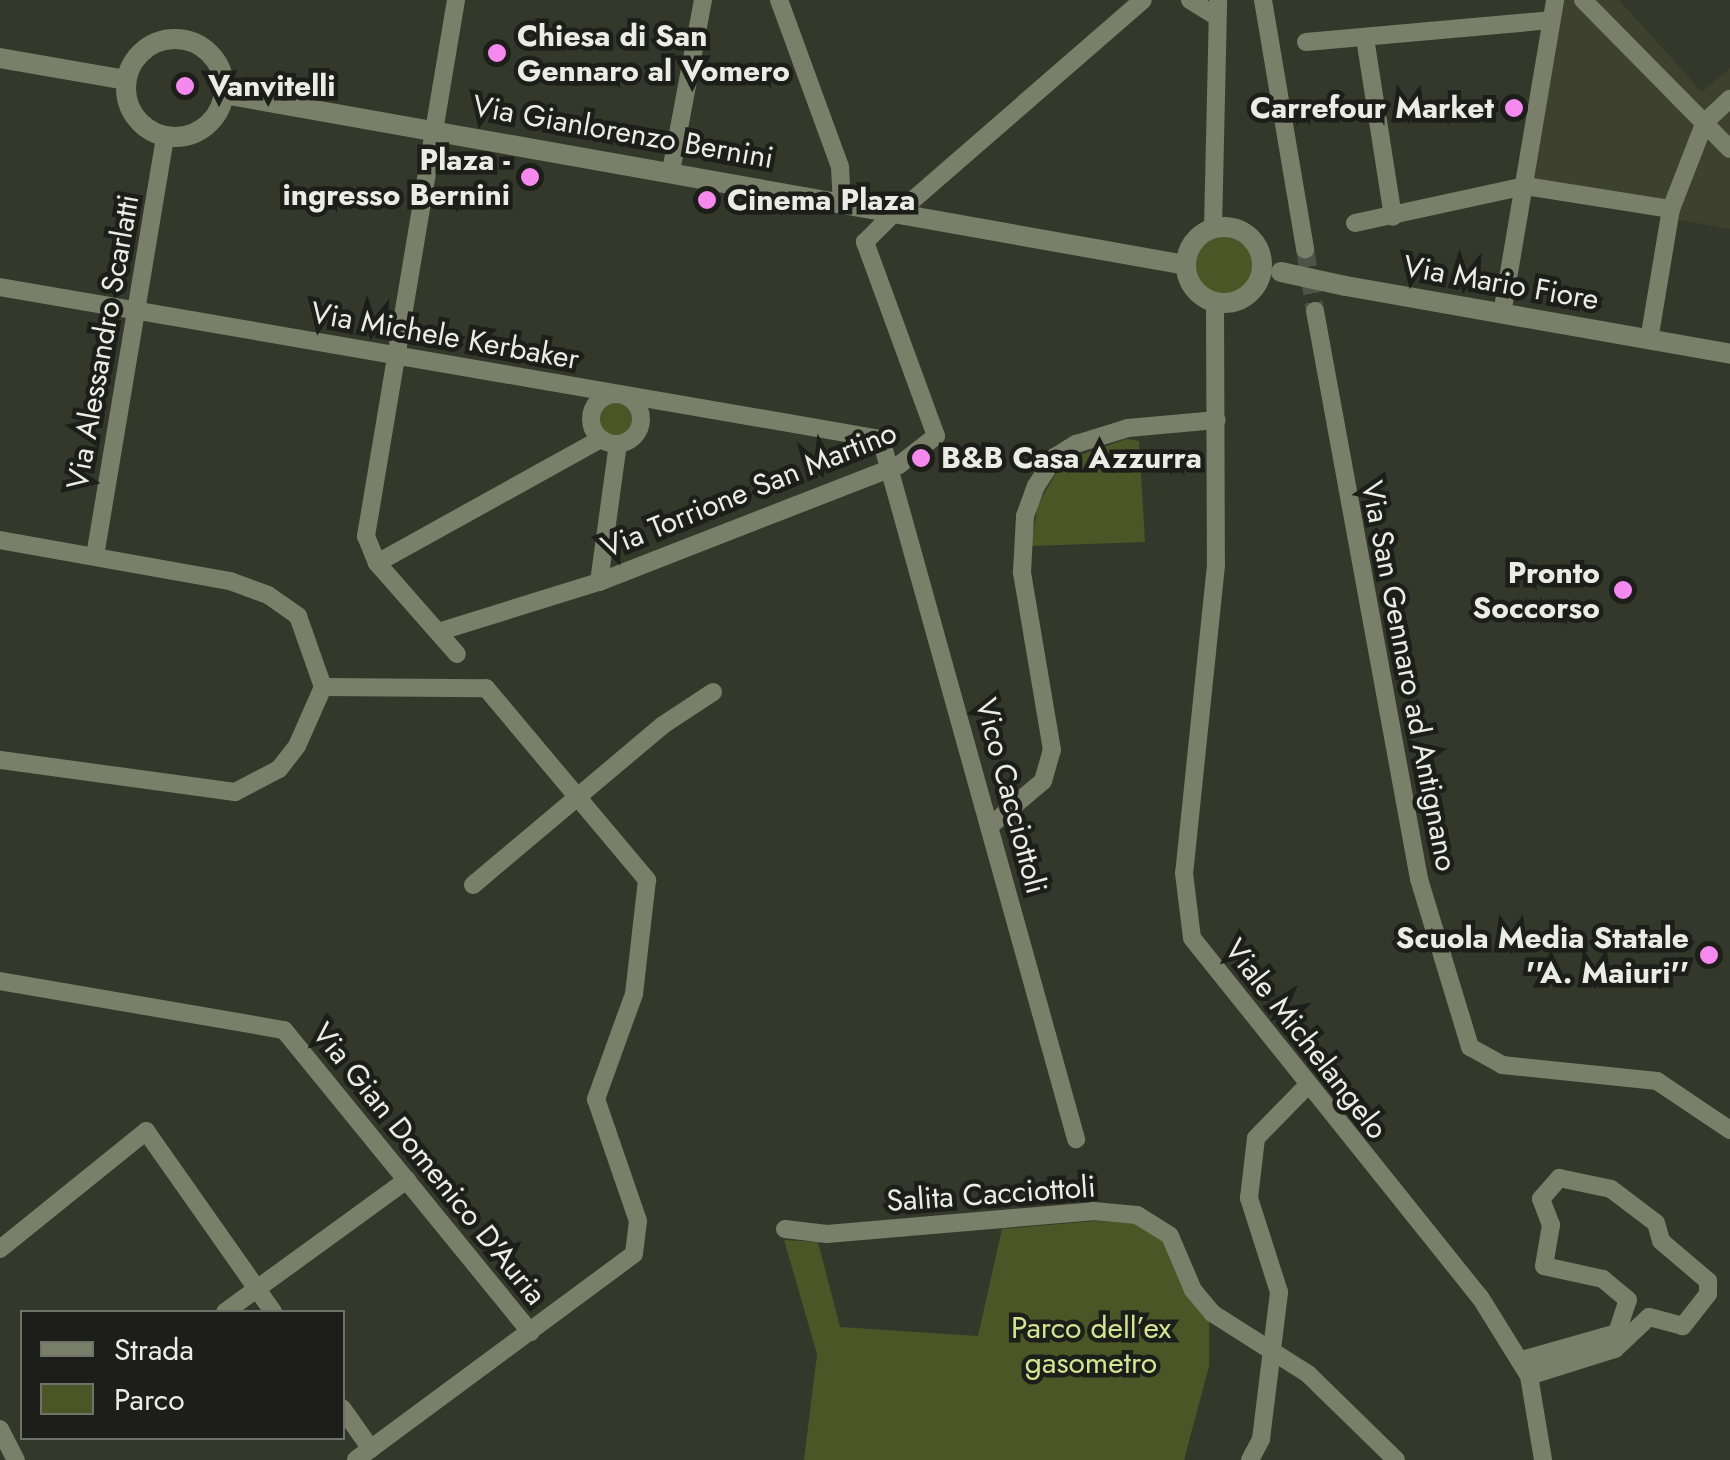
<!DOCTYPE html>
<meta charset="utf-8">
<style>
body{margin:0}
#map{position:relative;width:1730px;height:1460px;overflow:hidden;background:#34382b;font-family:Jost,sans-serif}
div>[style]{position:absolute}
.built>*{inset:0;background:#3d412e}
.green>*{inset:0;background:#4b5526}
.round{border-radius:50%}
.minor-tunnel>*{height:18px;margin-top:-9px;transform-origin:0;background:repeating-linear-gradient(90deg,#4f5347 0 18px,transparent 0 27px)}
.minor>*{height:18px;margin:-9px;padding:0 9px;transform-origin:9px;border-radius:9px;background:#797f68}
.minor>.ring{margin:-9px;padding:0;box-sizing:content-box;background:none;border:18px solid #797f68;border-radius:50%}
.tertiary>*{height:20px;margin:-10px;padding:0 10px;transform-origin:10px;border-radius:10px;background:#797f68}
.tertiary>.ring{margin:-10px;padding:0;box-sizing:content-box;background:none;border:20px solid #797f68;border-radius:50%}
.tertiary-bridge>*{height:20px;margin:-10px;padding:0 10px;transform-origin:10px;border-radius:10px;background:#797f68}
.dots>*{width:28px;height:28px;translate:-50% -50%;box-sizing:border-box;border:5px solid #1d1e19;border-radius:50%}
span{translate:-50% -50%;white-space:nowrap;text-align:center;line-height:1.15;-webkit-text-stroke:9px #1d1e19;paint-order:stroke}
.poi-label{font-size:30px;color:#ebede5;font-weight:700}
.left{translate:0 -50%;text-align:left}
.right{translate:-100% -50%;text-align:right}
.street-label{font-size:30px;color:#ebede5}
.park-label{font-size:30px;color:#d2e592}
.legend{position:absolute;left:20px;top:1310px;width:325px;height:130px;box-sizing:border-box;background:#1d1e19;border:2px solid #6f716b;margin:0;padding:12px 18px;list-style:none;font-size:30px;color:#ebede5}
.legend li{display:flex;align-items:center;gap:20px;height:50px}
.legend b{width:50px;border:2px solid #6f716b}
</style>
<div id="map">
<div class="built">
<i style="clip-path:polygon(1560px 0,1619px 0,1702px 92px,1730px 68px,1730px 229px,1530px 193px)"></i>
</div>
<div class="green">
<i class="round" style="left:1194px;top:233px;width:62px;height:62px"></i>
<i class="round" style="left:598px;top:401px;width:36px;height:36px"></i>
<i style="clip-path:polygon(1126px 439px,1139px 441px,1145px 542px,1031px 546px,1038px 504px,1063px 461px)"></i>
<i style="clip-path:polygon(1094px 1221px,1140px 1223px,1165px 1239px,1209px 1320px,1209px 1366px,1184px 1460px,804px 1460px,817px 1354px,784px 1240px,818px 1242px,840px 1327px,978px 1336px,1002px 1229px)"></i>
</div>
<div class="minor-tunnel">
<i style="left:1305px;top:249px;width:63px;rotate:80.8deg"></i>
</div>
<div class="minor">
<i style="left:456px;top:0;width:544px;rotate:99.53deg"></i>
<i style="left:366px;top:536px;width:29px;rotate:68deg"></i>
<i style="left:377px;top:563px;width:121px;rotate:48.7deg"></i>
<i style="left:779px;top:0;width:178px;rotate:69.9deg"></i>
<i style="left:840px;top:167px;width:35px;rotate:87deg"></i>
<i style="left:1190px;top:0;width:28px;rotate:32deg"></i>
<i style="left:1263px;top:0;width:253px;rotate:80.4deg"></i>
<i style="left:1583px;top:0;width:209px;rotate:45.4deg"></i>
<i style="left:1365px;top:38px;width:181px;rotate:81.1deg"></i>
<i style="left:1306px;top:42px;width:246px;rotate:-5.1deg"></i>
<i style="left:671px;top:171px;width:174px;rotate:-79.4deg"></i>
<i style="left:899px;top:212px;width:323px;rotate:-41deg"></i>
<i style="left:1355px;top:223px;width:174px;rotate:-12.3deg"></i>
<i style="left:1525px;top:186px;width:148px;rotate:9deg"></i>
<i style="left:1213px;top:228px;width:228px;rotate:-88.7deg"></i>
<i style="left:0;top:287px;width:894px;rotate:9.79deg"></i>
<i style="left:881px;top:439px;width:727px;rotate:74.43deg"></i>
<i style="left:1215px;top:302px;width:263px;rotate:89.8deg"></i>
<i style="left:1216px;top:565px;width:310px;rotate:95.9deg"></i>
<i style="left:1184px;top:873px;width:65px;rotate:83deg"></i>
<i style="left:1192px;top:938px;width:460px;rotate:51.3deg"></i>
<i style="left:1480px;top:1297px;width:93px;rotate:58.2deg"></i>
<i style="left:1529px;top:1376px;width:85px;rotate:80.5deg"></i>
<i style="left:1315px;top:311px;width:577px;rotate:79.62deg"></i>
<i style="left:1419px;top:879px;width:176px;rotate:73.1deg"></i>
<i style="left:1470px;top:1047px;width:37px;rotate:29deg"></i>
<i style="left:1502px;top:1065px;width:156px;rotate:5.9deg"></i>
<i style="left:1657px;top:1081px;width:88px;rotate:33.9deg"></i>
<i style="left:1502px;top:314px;width:318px;rotate:-80.4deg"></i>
<i style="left:1649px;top:340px;width:133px;rotate:-80.5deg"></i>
<i style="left:1671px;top:209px;width:93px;rotate:-68.7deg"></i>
<i style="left:1705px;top:122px;width:34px;rotate:-43deg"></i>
<i class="ring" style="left:591px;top:394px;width:32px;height:32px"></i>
<i style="left:0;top:540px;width:234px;rotate:10.1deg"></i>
<i style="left:230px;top:581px;width:40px;rotate:20.2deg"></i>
<i style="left:268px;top:595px;width:37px;rotate:35deg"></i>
<i style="left:298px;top:616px;width:75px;rotate:70.6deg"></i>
<i style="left:323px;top:687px;width:64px;rotate:113.8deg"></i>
<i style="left:297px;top:746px;width:29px;rotate:128deg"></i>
<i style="left:279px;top:769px;width:50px;rotate:152.4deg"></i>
<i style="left:235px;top:792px;width:237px;rotate:-172.2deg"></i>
<i style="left:95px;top:556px;width:425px;rotate:-80.5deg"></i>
<i style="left:377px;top:563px;width:256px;rotate:-29deg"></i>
<i style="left:599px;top:582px;width:139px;rotate:-82.2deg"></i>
<i style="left:438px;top:632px;width:169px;rotate:-17.3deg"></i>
<i style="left:599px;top:582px;width:322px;rotate:-21.3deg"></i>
<i style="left:899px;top:465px;width:47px;rotate:-38.1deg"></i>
<i style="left:936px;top:436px;width:207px;rotate:-110.1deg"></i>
<i style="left:865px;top:242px;width:42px;rotate:-45deg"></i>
<i style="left:323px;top:687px;width:163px;rotate:0.4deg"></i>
<i style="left:486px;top:688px;width:251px;rotate:50deg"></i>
<i style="left:647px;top:880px;width:115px;rotate:96.5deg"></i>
<i style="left:634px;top:994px;width:112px;rotate:109.9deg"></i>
<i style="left:596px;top:1099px;width:129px;rotate:71deg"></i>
<i style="left:638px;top:1221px;width:33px;rotate:97deg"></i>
<i style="left:634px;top:1254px;width:346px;rotate:143.5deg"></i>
<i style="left:991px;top:825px;width:68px;rotate:-40.2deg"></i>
<i style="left:1043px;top:781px;width:32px;rotate:-74deg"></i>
<i style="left:1052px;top:750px;width:181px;rotate:-99.6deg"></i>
<i style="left:1022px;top:572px;width:56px;rotate:-86.9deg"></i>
<i style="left:1025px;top:516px;width:32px;rotate:-70deg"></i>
<i style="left:1036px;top:486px;width:35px;rotate:-57deg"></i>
<i style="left:1055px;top:457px;width:25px;rotate:-32deg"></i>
<i style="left:1076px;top:444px;width:54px;rotate:-17.1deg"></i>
<i style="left:1128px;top:428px;width:89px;rotate:-5.1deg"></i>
<i style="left:473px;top:885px;width:248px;rotate:-40.1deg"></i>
<i style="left:663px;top:725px;width:60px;rotate:-33.4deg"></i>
<i style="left:0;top:981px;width:288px;rotate:9.8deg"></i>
<i style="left:284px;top:1030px;width:390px;rotate:50.8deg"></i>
<i style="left:785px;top:1229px;width:42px;rotate:6.8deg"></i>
<i style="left:827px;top:1234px;width:267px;rotate:-4.9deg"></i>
<i style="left:1093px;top:1211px;width:44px;rotate:5.2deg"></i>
<i style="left:1137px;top:1215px;width:39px;rotate:32deg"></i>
<i style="left:1170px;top:1236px;width:59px;rotate:66.9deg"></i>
<i style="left:1193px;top:1290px;width:30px;rotate:50deg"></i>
<i style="left:1212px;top:1313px;width:114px;rotate:32.4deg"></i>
<i style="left:1308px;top:1374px;width:123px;rotate:44.3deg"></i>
<i style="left:0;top:1249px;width:188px;rotate:-38.9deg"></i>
<i style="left:146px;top:1131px;width:221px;rotate:54.9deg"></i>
<i style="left:225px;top:1312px;width:225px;rotate:-36deg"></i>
<i style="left:1522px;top:1360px;width:99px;rotate:-15.9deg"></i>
<i style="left:1617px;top:1333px;width:35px;rotate:-72deg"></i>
<i style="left:1628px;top:1300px;width:33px;rotate:-140deg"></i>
<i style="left:1603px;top:1279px;width:60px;rotate:-167.6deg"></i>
<i style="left:1544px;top:1266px;width:42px;rotate:-80.3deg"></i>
<i style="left:1551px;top:1225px;width:28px;rotate:-111deg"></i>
<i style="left:1541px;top:1199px;width:28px;rotate:-49deg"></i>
<i style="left:1559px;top:1178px;width:53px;rotate:11.9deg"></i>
<i style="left:1611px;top:1189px;width:56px;rotate:37.1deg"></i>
<i style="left:1656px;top:1223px;width:19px;rotate:74deg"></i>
<i style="left:1661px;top:1241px;width:62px;rotate:40.4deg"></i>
<i style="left:1708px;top:1281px;width:13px;rotate:90deg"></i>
<i style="left:1708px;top:1294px;width:41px;rotate:128deg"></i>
<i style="left:1683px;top:1326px;width:35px;rotate:-165deg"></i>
<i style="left:1649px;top:1317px;width:47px;rotate:136.7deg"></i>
<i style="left:1615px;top:1349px;width:90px;rotate:162.6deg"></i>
<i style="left:342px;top:1408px;width:50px;rotate:54.7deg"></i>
<i style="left:0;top:1429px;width:35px;rotate:63deg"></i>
<i style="left:1250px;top:1460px;width:24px;rotate:-62deg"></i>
<i style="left:1261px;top:1439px;width:148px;rotate:-83deg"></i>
<i style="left:1279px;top:1292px;width:99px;rotate:-107.7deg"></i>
<i style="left:1249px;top:1198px;width:60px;rotate:-83.3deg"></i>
<i style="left:1256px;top:1138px;width:71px;rotate:-45.6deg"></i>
</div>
<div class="tertiary">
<i class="ring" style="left:126px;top:39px;width:78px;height:78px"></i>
<i style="left:0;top:58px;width:128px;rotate:9.9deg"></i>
<i style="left:224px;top:94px;width:977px;rotate:10.08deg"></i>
<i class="ring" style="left:1186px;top:227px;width:56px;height:56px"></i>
<i style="left:1346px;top:286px;width:390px;rotate:10deg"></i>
</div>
<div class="tertiary-bridge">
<i style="left:1281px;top:272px;width:66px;rotate:12.2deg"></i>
</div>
<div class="dots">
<i style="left:497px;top:53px;background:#f589ee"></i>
<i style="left:185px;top:86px;background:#f589ee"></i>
<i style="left:1514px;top:108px;background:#f589ee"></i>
<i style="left:530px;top:177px;background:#f589ee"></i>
<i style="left:707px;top:200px;background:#f589ee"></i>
<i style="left:921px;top:458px;background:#f589ee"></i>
<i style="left:1623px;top:590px;background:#f589ee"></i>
<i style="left:1709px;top:955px;background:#f589ee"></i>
</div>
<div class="poi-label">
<span class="left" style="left:517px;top:53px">Chiesa di San<br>Gennaro al Vomero</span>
<span class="left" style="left:208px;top:86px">Vanvitelli</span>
<span class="right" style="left:1494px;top:108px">Carrefour Market</span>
<span class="right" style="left:510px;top:177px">Plaza -<br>ingresso Bernini</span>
<span class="left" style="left:727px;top:200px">Cinema Plaza</span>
<span class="left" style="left:941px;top:458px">B&amp;B Casa Azzurra</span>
<span class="right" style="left:1600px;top:590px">Pronto<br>Soccorso</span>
<span class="right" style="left:1689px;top:955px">Scuola Media Statale<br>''A. Maiuri''</span>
</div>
<div class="street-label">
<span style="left:623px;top:132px;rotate:10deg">Via Gianlorenzo Bernini</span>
<span style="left:1501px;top:283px;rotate:10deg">Via Mario Fiore</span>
<span style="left:445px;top:336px;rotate:10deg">Via Michele Kerbaker</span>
<span style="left:103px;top:342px;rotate:-80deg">Via Alessandro Scarlatti</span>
<span style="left:749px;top:490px;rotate:-22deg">Via Torrione San Martino</span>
<span style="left:1409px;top:676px;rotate:79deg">Via San Gennaro ad Antignano</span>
<span style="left:1011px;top:796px;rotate:75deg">Vico Cacciottoli</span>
<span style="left:1306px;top:1039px;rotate:52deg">Viale Michelangelo</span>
<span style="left:429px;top:1164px;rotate:51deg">Via Gian Domenico D'Auria</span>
<span style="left:991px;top:1194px;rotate:-4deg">Salita Cacciottoli</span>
</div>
<div class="park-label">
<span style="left:1091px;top:1345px">Parco dell’ex<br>gasometro</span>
</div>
<ul class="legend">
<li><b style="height:12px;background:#797f68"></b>Strada</li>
<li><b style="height:28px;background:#4b5526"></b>Parco</li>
</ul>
</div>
